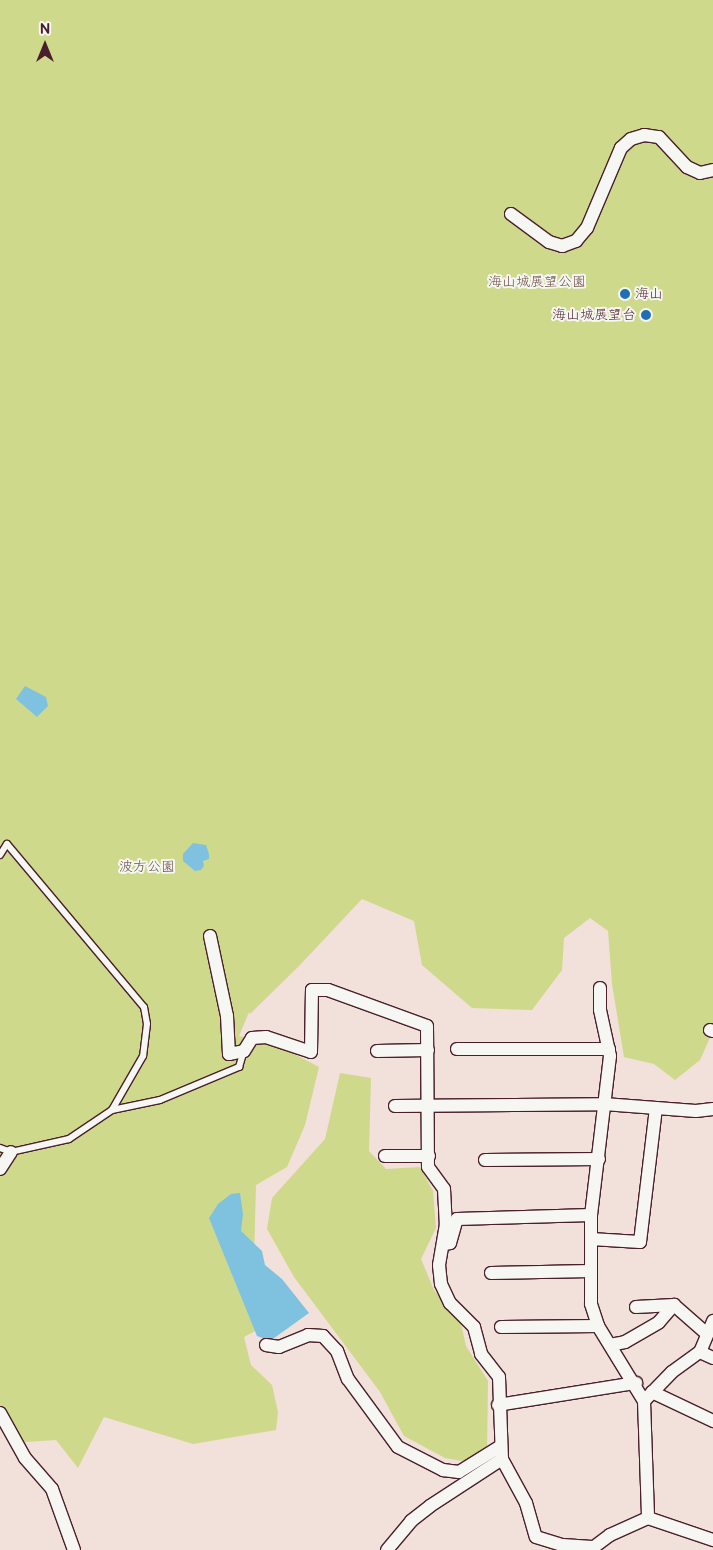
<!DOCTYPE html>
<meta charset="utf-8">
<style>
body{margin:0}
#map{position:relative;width:713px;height:1550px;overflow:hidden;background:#f2e0da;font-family:"Balsamiq Sans","Klee One",sans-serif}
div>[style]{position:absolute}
.green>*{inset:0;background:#ced98c}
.water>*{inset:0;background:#7ec2df}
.roads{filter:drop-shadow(1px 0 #4a1f2b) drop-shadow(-1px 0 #4a1f2b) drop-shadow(0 1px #4a1f2b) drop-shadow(0 -1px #4a1f2b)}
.lane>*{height:6px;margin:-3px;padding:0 3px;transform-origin:3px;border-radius:3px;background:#f6f6f2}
.street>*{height:12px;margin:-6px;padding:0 6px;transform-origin:6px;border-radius:6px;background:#f6f6f2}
.dots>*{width:14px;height:14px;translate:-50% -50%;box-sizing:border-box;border:2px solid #f6f6f2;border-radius:50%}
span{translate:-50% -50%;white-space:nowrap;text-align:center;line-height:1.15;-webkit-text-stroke:4px #f6f6f2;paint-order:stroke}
.park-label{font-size:14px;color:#6b4e43}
.poi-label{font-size:14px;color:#4a1f2b}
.left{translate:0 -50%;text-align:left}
.right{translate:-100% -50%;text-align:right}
.north{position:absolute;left:20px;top:20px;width:50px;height:50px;-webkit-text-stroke:4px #f6f6f2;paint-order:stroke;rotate:0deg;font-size:14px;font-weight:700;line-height:20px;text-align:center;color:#4a1f2b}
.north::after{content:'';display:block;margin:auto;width:18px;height:22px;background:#4a1f2b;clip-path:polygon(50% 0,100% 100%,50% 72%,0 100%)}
</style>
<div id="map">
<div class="green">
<i style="clip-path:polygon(0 0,713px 0,713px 1031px,700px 1060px,675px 1080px,654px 1064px,624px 1057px,612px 984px,608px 931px,590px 918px,564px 938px,562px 970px,532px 1010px,472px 1008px,422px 965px,414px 921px,362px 899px,299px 966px,250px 1014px,249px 1012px,239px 1036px,283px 1048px,319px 1067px,305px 1125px,287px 1167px,256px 1185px,254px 1259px,300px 1307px,244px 1337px,251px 1365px,272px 1385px,278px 1412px,276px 1430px,193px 1444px,104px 1417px,78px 1468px,56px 1440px,10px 1443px,0 1426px)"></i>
<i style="clip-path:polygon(340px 1073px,371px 1078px,369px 1151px,386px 1169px,420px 1167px,433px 1191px,436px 1228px,421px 1259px,434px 1290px,461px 1324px,466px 1346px,488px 1381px,487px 1453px,462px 1461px,445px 1458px,404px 1436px,380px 1392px,294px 1277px,267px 1229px,272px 1198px,325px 1139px)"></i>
</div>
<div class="water">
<i style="clip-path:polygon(25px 686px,46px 697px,48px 706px,37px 717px,16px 699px)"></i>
<i style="clip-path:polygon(193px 843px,206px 845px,209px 854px,209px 859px,203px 861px,204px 866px,201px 870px,195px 871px,183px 861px,183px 854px)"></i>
<i style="clip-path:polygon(240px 1193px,243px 1214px,241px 1231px,262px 1251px,265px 1265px,282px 1279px,309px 1313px,270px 1341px,257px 1336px,209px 1218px,218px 1204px,231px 1194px)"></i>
</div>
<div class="roads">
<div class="lane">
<i style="left:0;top:855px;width:13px;rotate:-58deg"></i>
<i style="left:7px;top:844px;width:213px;rotate:50deg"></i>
<i style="left:144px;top:1007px;width:17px;rotate:80deg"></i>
<i style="left:147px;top:1024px;width:32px;rotate:97deg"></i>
<i style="left:143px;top:1056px;width:62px;rotate:119.9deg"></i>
<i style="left:112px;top:1110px;width:52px;rotate:146deg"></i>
<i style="left:69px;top:1139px;width:59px;rotate:167.4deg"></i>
<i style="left:11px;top:1152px;width:12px;rotate:-160deg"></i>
<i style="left:112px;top:1110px;width:49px;rotate:-11.8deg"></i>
<i style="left:160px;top:1100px;width:86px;rotate:-22.7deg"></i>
<i style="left:239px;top:1067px;width:17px;rotate:-73deg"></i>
</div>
<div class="street">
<i style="left:511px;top:214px;width:47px;rotate:36.4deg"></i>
<i style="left:549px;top:242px;width:14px;rotate:17deg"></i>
<i style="left:562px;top:246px;width:15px;rotate:-20deg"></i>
<i style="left:576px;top:241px;width:17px;rotate:-50deg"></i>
<i style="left:587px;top:228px;width:87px;rotate:-67deg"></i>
<i style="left:621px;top:148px;width:13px;rotate:-42deg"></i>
<i style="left:631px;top:139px;width:14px;rotate:-17deg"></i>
<i style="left:644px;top:135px;width:15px;rotate:8deg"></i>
<i style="left:659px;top:137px;width:41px;rotate:47deg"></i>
<i style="left:687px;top:167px;width:14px;rotate:25deg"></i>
<i style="left:700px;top:173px;width:13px;rotate:-13deg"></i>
<i style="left:210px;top:936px;width:82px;rotate:78deg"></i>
<i style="left:227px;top:1016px;width:38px;rotate:87deg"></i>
<i style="left:229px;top:1054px;width:15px;rotate:-11deg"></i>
<i style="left:244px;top:1051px;width:15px;rotate:-58deg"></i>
<i style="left:252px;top:1038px;width:14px;rotate:-4deg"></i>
<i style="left:266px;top:1037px;width:47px;rotate:18.4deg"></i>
<i style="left:311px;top:1052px;width:62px;rotate:-89.1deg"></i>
<i style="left:312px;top:990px;width:16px"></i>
<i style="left:328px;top:990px;width:105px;rotate:20deg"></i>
<i style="left:427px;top:1026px;width:141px;rotate:89.6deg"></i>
<i style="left:428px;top:1167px;width:27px;rotate:54deg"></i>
<i style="left:444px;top:1189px;width:35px;rotate:87deg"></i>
<i style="left:446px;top:1224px;width:42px;rotate:99.7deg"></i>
<i style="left:439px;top:1265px;width:19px;rotate:84deg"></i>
<i style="left:441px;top:1284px;width:21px;rotate:65deg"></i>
<i style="left:450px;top:1303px;width:34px;rotate:45deg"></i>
<i style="left:474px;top:1327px;width:28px;rotate:75deg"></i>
<i style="left:481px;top:1354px;width:29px;rotate:52deg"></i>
<i style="left:499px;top:1377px;width:82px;rotate:87.9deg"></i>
<i style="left:502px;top:1459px;width:50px;rotate:61.4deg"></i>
<i style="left:526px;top:1503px;width:35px;rotate:74deg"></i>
<i style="left:536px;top:1537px;width:28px;rotate:17deg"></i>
<i style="left:563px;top:1545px;width:29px;rotate:4deg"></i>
<i style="left:600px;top:988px;width:22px;rotate:90deg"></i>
<i style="left:600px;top:1010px;width:47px;rotate:77.7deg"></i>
<i style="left:610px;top:1056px;width:160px;rotate:96.8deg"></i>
<i style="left:591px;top:1215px;width:89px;rotate:90deg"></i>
<i style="left:591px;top:1304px;width:23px;rotate:72deg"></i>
<i style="left:598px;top:1326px;width:88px;rotate:58.5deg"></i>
<i style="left:644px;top:1401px;width:117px;rotate:88deg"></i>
<i style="left:710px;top:1030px;width:3px;rotate:18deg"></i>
<i style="left:457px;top:1049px;width:152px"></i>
<i style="left:377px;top:1051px;width:51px;rotate:-1.1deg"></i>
<i style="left:395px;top:1106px;width:209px;rotate:-0.5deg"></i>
<i style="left:604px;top:1104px;width:92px;rotate:4.4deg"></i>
<i style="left:696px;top:1111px;width:17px;rotate:-7deg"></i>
<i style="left:385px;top:1156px;width:44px"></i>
<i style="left:485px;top:1160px;width:114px;rotate:-0.5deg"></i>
<i style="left:0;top:1169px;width:20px;rotate:-57deg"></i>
<i style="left:591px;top:1239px;width:49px;rotate:3.5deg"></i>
<i style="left:640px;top:1242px;width:135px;rotate:-83.2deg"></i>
<i style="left:445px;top:1244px;width:5px;rotate:-11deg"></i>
<i style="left:450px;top:1243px;width:25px;rotate:-74deg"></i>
<i style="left:457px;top:1219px;width:134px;rotate:-1.7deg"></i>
<i style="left:491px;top:1273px;width:100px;rotate:-1.1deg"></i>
<i style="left:636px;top:1307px;width:38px;rotate:-3deg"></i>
<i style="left:674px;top:1305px;width:44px;rotate:41.3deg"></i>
<i style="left:501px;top:1327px;width:97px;rotate:-0.6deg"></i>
<i style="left:266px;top:1345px;width:13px;rotate:9deg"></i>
<i style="left:279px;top:1347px;width:31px;rotate:-22deg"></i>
<i style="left:308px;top:1335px;width:15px;rotate:4deg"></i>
<i style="left:323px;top:1336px;width:21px;rotate:47deg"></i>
<i style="left:337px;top:1351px;width:30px;rotate:69deg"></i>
<i style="left:348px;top:1379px;width:84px;rotate:53.7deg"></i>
<i style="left:398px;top:1447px;width:51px;rotate:27.1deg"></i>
<i style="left:443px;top:1470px;width:16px;rotate:7deg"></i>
<i style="left:459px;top:1472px;width:49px;rotate:-31.8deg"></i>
<i style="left:610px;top:1345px;width:15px;rotate:-11deg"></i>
<i style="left:625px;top:1342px;width:39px;rotate:-30deg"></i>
<i style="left:659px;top:1322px;width:23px;rotate:-49deg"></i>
<i style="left:700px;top:1352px;width:14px;rotate:25deg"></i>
<i style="left:652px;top:1392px;width:68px;rotate:25.4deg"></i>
<i style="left:644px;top:1401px;width:40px;rotate:-46deg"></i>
<i style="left:672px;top:1372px;width:34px;rotate:-36deg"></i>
<i style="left:700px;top:1352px;width:34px;rotate:-67deg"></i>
<i style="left:498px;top:1405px;width:140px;rotate:-9.1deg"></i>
<i style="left:0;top:1413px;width:51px;rotate:60.9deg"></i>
<i style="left:25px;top:1458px;width:41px;rotate:48.9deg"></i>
<i style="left:52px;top:1489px;width:65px;rotate:70.2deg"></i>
<i style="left:387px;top:1550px;width:38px;rotate:-50deg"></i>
<i style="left:411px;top:1521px;width:24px;rotate:-38deg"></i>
<i style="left:430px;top:1506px;width:86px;rotate:-33.1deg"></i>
<i style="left:590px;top:1550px;width:25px;rotate:-37deg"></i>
<i style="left:610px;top:1535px;width:42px;rotate:-24.1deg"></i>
<i style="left:648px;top:1518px;width:69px;rotate:18.7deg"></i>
</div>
</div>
<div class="dots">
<i style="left:625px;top:294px;background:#1f6fb2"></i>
<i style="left:646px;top:315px;background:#1f6fb2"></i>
</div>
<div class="park-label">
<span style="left:537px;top:282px">海山城展望公園</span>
<span style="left:147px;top:867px">波方公園</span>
</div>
<div class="poi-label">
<span class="left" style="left:635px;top:294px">海山</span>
<span class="right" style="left:636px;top:315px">海山城展望台</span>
</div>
<div class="north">N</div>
</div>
